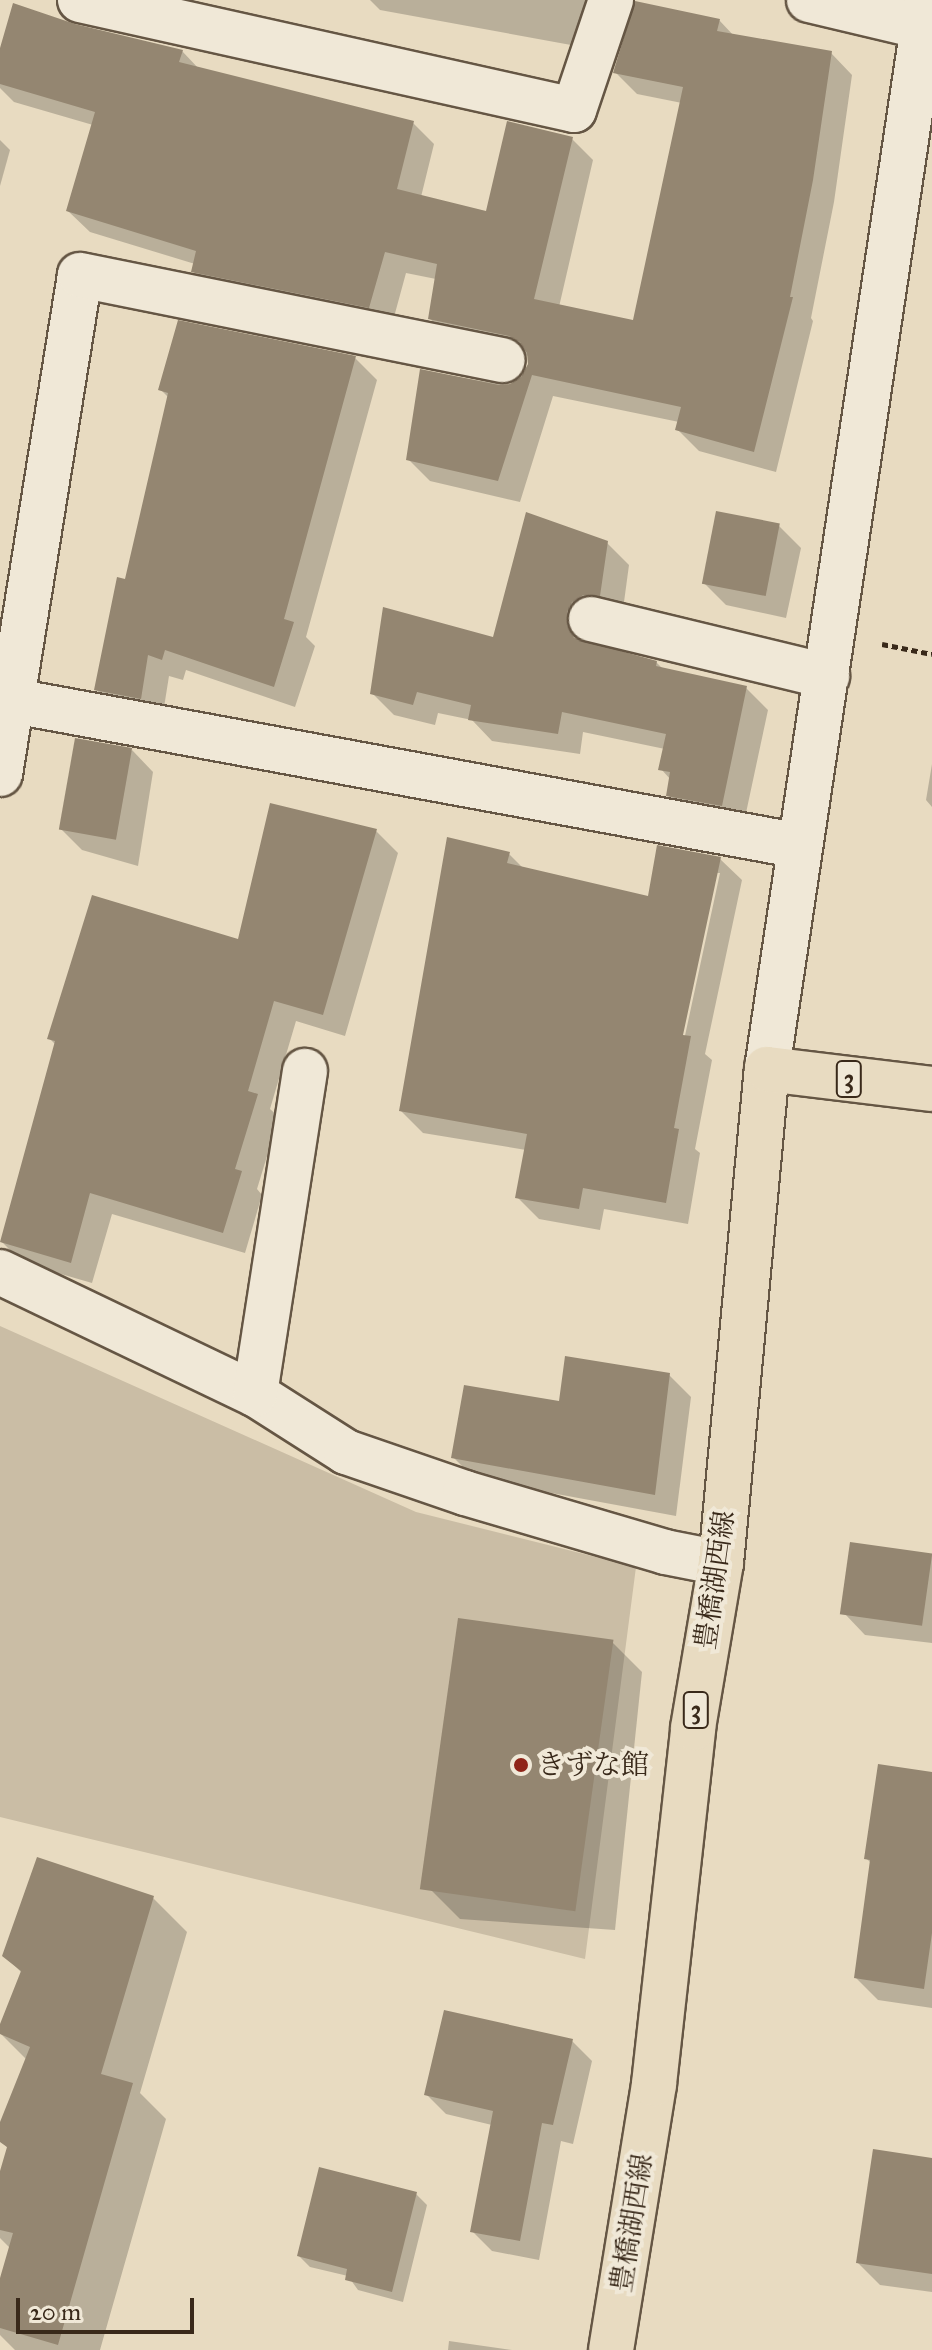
<!DOCTYPE html>
<meta charset="utf-8">
<style>
body{margin:0}
#map{position:relative;width:932px;height:2350px;overflow:hidden;background:#e8dbc1;font-family:"IM FELL Great Primer","Noto Serif JP",serif}
div>[style]{position:absolute}
.green>*{inset:0;background:#cabda5}
.shadow>*{inset:0;background:#0003}
.building>*{inset:0;background:#948671;transform-origin:0 0}
.path>*{height:5px;margin-top:-2.5px;transform-origin:0;background:repeating-linear-gradient(90deg,#39291a 0 6px,transparent 0 10px)}
.roads{filter:drop-shadow(2px 0 #655644) drop-shadow(-2px 0 #655644) drop-shadow(0 2px #655644) drop-shadow(0 -2px #655644)}
.minor>*{height:44px;margin:-22px;padding:0 22px;transform-origin:22px;border-radius:22px;background:#f0e8d7}
.major>*{height:44px;margin:-22px;padding:0 22px;transform-origin:22px;border-radius:22px;background:#e8dbc1}
.dots>*{width:22px;height:22px;translate:-50% -50%;box-sizing:border-box;border:4px solid #f0e8d7;border-radius:50%}
span{translate:-50% -50%;white-space:nowrap;text-align:center;line-height:1.15;-webkit-text-stroke:8px #f0e8d7;paint-order:stroke}
.shield-label span{padding:2px 6px;background:#f0e8d7;border:2px solid;border-radius:6px;-webkit-text-stroke-width:0}
.shield-label{font-size:26px;color:#39291a;font-weight:700}
.street-label{font-size:28px;color:#39291a}
.poi-label{font-size:28px;color:#39291a}
.left{translate:0 -50%;text-align:left}
.scale{position:absolute;left:16px;top:2298px;width:178px;height:36px;box-sizing:border-box;border:4px solid #39291a;border-top:0;padding-left:10px;font-size:24px;line-height:28px;white-space:nowrap;color:#39291a;-webkit-text-stroke:6px #f0e8d7;paint-order:stroke}
</style>
<div id="map">
<div class="green">
<i style="clip-path:polygon(0 1326px,416px 1512px,636px 1567px,585px 1959px,0 1817px)"></i>
</div>
<div class="shadow">
<i style="clip-path:polygon(370px 0,591px 0,582px 47px,380px 10px)"></i>
<i style="clip-path:polygon(719px 20px,735px 37px,831px 53px,852px 75px,834px 202px,811px 318px,813px 321px,776px 472px,699px 451px,677px 429px,679px 422px,553px 396px,520px 502px,430px 481px,408px 459px,422px 371px,511px 386px,524px 377px,529px 366px,529px 356px,452px 340px,430px 319px,436px 279px,406px 273px,391px 328px,214px 293px,193px 271px,195px 264px,90px 232px,68px 211px,93px 125px,14px 102px,0 88px,0 55px,74px 26px,182px 51px,200px 70px,413px 123px,434px 144px,421px 197px,487px 213px,572px 139px,593px 160px,559px 307px,635px 323px,682px 103px,637px 94px,615px 72px)"></i>
<i style="clip-path:polygon(0 140px,10px 150px,0 186px)"></i>
<i style="clip-path:polygon(355px 358px,377px 380px,306px 637px,315px 646px,295px 707px,186px 670px,183px 680px,169px 676px,162px 720px,118px 711px,96px 690px,127px 581px,169px 398px,161px 390px)"></i>
<i style="clip-path:polygon(779px 526px,801px 548px,786px 618px,726px 605px,704px 583px)"></i>
<i style="clip-path:polygon(607px 543px,629px 565px,622px 617px,588px 635px,588px 646px,656px 662px,664px 670px,746px 688px,768px 710px,743px 827px,690px 817px,668px 795px,671px 780px,661px 769px,665px 749px,583px 732px,580px 754px,492px 741px,472px 720px,438px 713px,435px 725px,394px 715px,372px 693px,495px 639px)"></i>
<i style="clip-path:polygon(132px 750px,153px 772px,138px 866px,82px 850px,60px 828px)"></i>
<i style="clip-path:polygon(932px 764px,932px 807px,926px 800px)"></i>
<i style="clip-path:polygon(376px 831px,398px 853px,345px 1036px,296px 1021px,270px 1109px,279px 1117px,257px 1189px,262px 1195px,245px 1253px,112px 1214px,92px 1283px,23px 1263px,1px 1241px,56px 1045px,50px 1039px,240px 941px)"></i>
<i style="clip-path:polygon(evenodd,509px 854px,525px 870px,649px 899px,720px 859px,742px 880px,705px 1054px,712px 1060px,695px 1149px,700px 1153px,688px 1224px,604px 1209px,600px 1230px,539px 1219px,517px 1197px,526px 1150px,423px 1133px,401px 1111px,509px 854px,715px 873px,720px 873px,683px 1045px,679px 1044px,715px 873px)"></i>
<i style="clip-path:polygon(669px 1375px,691px 1397px,676px 1516px,475px 1479px,453px 1457px,561px 1403px)"></i>
<i style="clip-path:polygon(932px 1555px,932px 1643px,865px 1635px,844px 1613px)"></i>
<i style="clip-path:polygon(612px 1642px,642px 1672px,615px 1930px,460px 1919px,431px 1890px)"></i>
<i style="clip-path:polygon(932px 1774px,932px 2008px,878px 2000px,856px 1978px,872px 1864px,866px 1858px)"></i>
<i style="clip-path:polygon(152px 1897px,187px 1932px,140px 2093px,166px 2119px,100px 2350px,15px 2350px,0 2335px,0 2285px,10px 2248px,0 2238px,0 2178px,8px 2148px,0 2140px,0 2128px,27px 2060px,0 2033px,22px 1973px,4px 1955px)"></i>
<i style="clip-path:polygon(572px 2041px,592px 2061px,573px 2144px,561px 2141px,539px 2260px,492px 2251px,472px 2231px,492px 2125px,446px 2114px,427px 2095px)"></i>
<i style="clip-path:polygon(932px 2160px,932px 2292px,880px 2285px,858px 2263px)"></i>
<i style="clip-path:polygon(416px 2194px,427px 2205px,403px 2302px,358px 2290px,348px 2276px,310px 2267px,299px 2256px)"></i>
<i style="clip-path:polygon(449px 2341px,512px 2350px,448px 2350px)"></i>
</div>
<div class="building">
<i style="clip-path:polygon(635px 1px,720px 19px,717px 31px,832px 51px,813px 180px,790px 297px,793px 297px,754px 452px,675px 430px,681px 407px,532px 375px,498px 481px,406px 460px,420px 369px,499px 385px,510px 384px,521px 377px,528px 364px,527px 353px,520px 342px,509px 336px,428px 319px,437px 264px,385px 252px,369px 308px,191px 272px,196px 251px,66px 211px,95px 112px,0 84px,0 48px,13px 3px,75px 24px,183px 50px,179px 62px,414px 121px,397px 189px,486px 211px,507px 121px,573px 137px,534px 299px,633px 320px,683px 87px,613px 73px)"></i>
<i style="clip-path:polygon(178px 320px,356px 356px,284px 619px,294px 622px,274px 687px,165px 650px,162px 660px,148px 655px,141px 699px,94px 690px,117px 577px,125px 579px,168px 393px,158px 390px)"></i>
<i style="left:716px;top:511px;width:65px;height:74px;rotate:11deg"></i>
<i style="clip-path:polygon(526px 512px,608px 541px,600px 596px,583px 595px,572px 602px,567px 612px,567px 625px,574px 638px,657px 661px,656px 666px,747px 686px,722px 806px,666px 796px,670px 772px,658px 770px,666px 734px,562px 712px,558px 734px,468px 720px,471px 705px,417px 692px,413px 705px,370px 694px,383px 607px,493px 637px)"></i>
<i style="left:75px;top:738px;width:58px;height:93px;rotate:10deg"></i>
<i style="clip-path:polygon(270px 803px,377px 829px,323px 1015px,274px 1001px,248px 1091px,258px 1094px,235px 1169px,242px 1171px,223px 1233px,90px 1193px,71px 1263px,0 1242px,55px 1041px,47px 1039px,92px 895px,238px 939px)"></i>
<i style="clip-path:polygon(447px 837px,510px 852px,507px 863px,648px 896px,657px 845px,721px 857px,683px 1035px,691px 1036px,674px 1128px,679px 1129px,666px 1203px,583px 1188px,579px 1209px,515px 1198px,527px 1134px,399px 1111px)"></i>
<i style="clip-path:polygon(565px 1356px,670px 1373px,655px 1495px,451px 1458px,464px 1385px,559px 1401px)"></i>
<i style="left:850px;top:1542px;width:83px;height:73px;rotate:8deg"></i>
<i style="left:458px;top:1618px;width:157px;height:274px;rotate:8deg"></i>
<i style="clip-path:polygon(878px 1764px,932px 1772px,932px 1933px,924px 1989px,854px 1978px,870px 1860px,864px 1859px)"></i>
<i style="clip-path:polygon(37px 1857px,154px 1896px,101px 2074px,133px 2083px,58px 2345px,0 2328px,0 2278px,13px 2233px,0 2230px,0 2171px,7px 2147px,0 2142px,0 2122px,30px 2047px,0 2034px,0 2024px,21px 1971px,2px 1956px)"></i>
<i style="clip-path:polygon(444px 2010px,573px 2039px,553px 2125px,542px 2123px,520px 2241px,470px 2232px,493px 2111px,424px 2095px)"></i>
<i style="clip-path:polygon(873px 2149px,932px 2158px,932px 2274px,856px 2263px)"></i>
<i style="clip-path:polygon(319px 2167px,417px 2192px,392px 2292px,345px 2280px,347px 2269px,297px 2256px)"></i>
</div>
<div class="path">
<i style="left:882px;top:644px;width:51px;rotate:11.3deg"></i>
</div>
<div class="roads">
<div class="minor">
<i style="left:80px;top:0;width:506px;rotate:12.55deg"></i>
<i style="left:574px;top:110px;width:116px;rotate:-71.4deg"></i>
<i style="left:809px;top:0;width:126px;rotate:13.3deg"></i>
<i style="left:591px;top:619px;width:243px;rotate:13.6deg"></i>
<i style="left:14px;top:701px;width:799px;rotate:10.45deg"></i>
<i style="left:0;top:774px;width:505px;rotate:-80.89deg"></i>
<i style="left:80px;top:275px;width:431px;rotate:11.4deg"></i>
<i style="left:767px;top:1069px;width:1081px;rotate:-81.49deg"></i>
<i style="left:0;top:1272px;width:283px;rotate:25.6deg"></i>
<i style="left:255px;top:1394px;width:108px;rotate:32.5deg"></i>
<i style="left:346px;top:1452px;width:126px;rotate:19deg"></i>
<i style="left:465px;top:1493px;width:209px;rotate:16.4deg"></i>
<i style="left:665px;top:1552px;width:57px;rotate:11.1deg"></i>
<i style="left:255px;top:1394px;width:327px;rotate:-81.2deg"></i>
</div>
<div class="major">
<i style="left:611px;top:2350px;width:269px;rotate:-80.8deg"></i>
<i style="left:654px;top:2084px;width:358px;rotate:-83.7deg"></i>
<i style="left:693px;top:1728px;width:167px;rotate:-80.4deg"></i>
<i style="left:721px;top:1563px;width:496px;rotate:-84.7deg"></i>
<i style="left:767px;top:1069px;width:166px;rotate:6.9deg"></i>
</div>
</div>
<div class="dots">
<i style="left:521px;top:1765px;background:#8f2418"></i>
</div>
<div class="shield-label">
<span style="left:849px;top:1079px">3</span>
<span style="left:696px;top:1710px">3</span>
</div>
<div class="street-label">
<span style="left:715px;top:1580px;rotate:-82deg">豊橋湖西線</span>
<span style="left:632px;top:2223px;rotate:-81deg">豊橋湖西線</span>
</div>
<div class="poi-label">
<span class="left" style="left:537px;top:1765px">きずな館</span>
</div>
<div class="scale">20 m</div>
</div>
